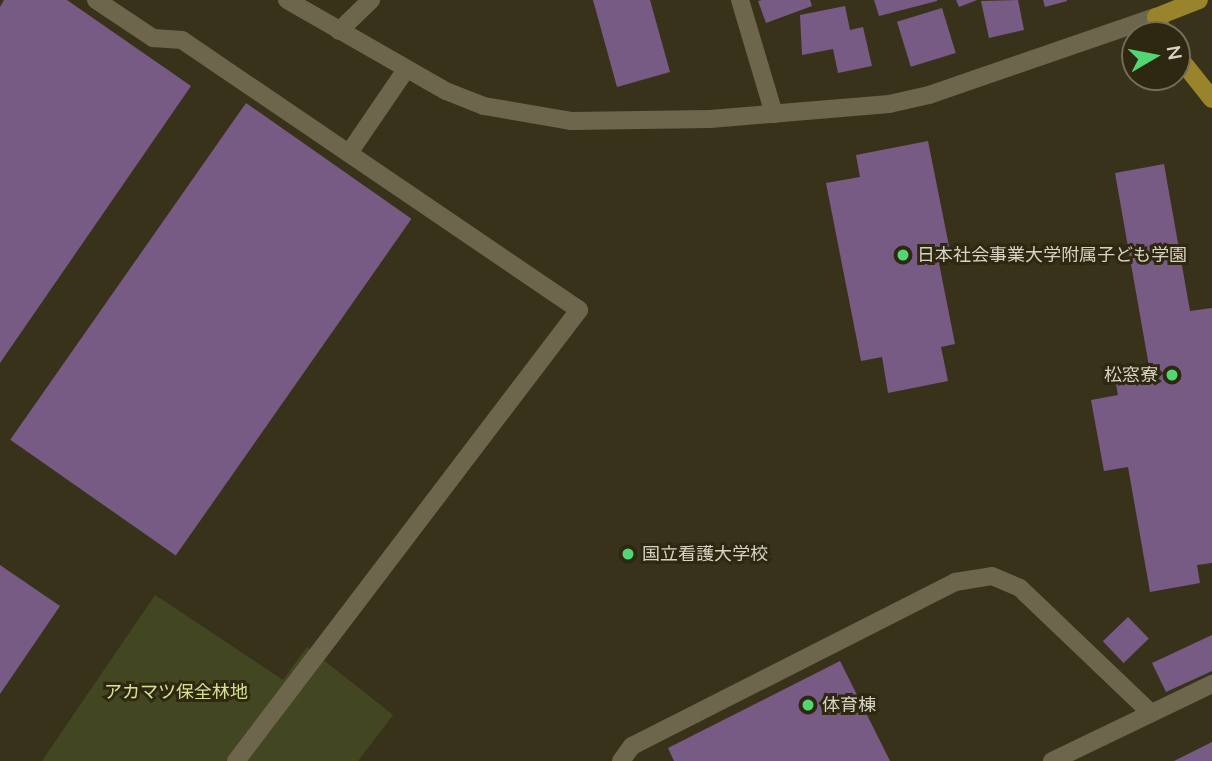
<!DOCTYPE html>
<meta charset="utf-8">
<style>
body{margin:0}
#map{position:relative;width:1212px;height:761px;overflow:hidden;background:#39321b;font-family:Mulish,"Noto Sans JP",sans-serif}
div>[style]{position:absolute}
.green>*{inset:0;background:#424721}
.building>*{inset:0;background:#775b84;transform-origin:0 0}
.lane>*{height:18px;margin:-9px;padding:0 9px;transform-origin:9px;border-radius:9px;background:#6d664d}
.street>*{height:18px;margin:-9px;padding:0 9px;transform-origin:9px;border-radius:9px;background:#6d664d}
.secondary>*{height:18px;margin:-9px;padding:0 9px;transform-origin:9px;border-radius:9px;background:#6d664d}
.primary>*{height:18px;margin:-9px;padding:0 9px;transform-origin:9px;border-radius:9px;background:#99842c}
.dots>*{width:19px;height:19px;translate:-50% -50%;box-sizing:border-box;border:4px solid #2f2811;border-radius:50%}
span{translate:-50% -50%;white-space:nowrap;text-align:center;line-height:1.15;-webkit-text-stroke:6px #2f2811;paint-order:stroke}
.poi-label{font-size:18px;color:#d6d2c4}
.left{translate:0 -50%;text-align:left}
.right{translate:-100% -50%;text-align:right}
.park-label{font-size:18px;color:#d4e192}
.north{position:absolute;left:1121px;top:21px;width:70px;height:70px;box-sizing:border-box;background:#2f2811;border:2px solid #726c59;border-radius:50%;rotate:80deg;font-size:19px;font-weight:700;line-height:28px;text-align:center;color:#d6d2c4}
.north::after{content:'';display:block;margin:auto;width:24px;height:32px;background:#52d673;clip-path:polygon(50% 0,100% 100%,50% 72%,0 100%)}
</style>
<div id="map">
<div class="green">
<i style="clip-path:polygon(155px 595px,283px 680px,307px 647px,393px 715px,358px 761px,42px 761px)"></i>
</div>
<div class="building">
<i style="clip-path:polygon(4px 0,67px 0,191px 86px,0 363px,0 7px)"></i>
<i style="clip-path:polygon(593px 0,650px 0,670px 72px,617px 87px)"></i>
<i style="clip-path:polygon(762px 0,810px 0,812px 6px,766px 23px,758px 1px)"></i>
<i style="clip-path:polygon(874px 0,937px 0,937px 1px,879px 16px)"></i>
<i style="clip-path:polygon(956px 0,977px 0,959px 7px)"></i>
<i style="clip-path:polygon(1018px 0,1024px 30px,989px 38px,981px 1px)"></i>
<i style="clip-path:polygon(1043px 0,1067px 0,1067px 1px,1045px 7px)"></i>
<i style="clip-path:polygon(845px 6px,850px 30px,863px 27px,872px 66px,838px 73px,833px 49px,802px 55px,800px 15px)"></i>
<i style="left:942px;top:8px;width:47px;height:47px;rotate:73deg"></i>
<i style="left:246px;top:103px;width:202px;height:411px;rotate:35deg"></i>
<i style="clip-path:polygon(928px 141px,951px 256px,938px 258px,955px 344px,941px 347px,948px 381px,888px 393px,882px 357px,861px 361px,826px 183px,860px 177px,856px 155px)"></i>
<i style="clip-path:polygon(1164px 164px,1190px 311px,1212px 308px,1212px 563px,1197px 565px,1200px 583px,1150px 592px,1128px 467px,1104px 471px,1091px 400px,1118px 395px,1115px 378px,1150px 372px,1115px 173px)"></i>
<i style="clip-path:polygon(0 565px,60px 606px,0 694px)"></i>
<i style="left:1128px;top:617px;width:30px;height:35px;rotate:46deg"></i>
<i style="clip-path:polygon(1212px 635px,1212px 671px,1166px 692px,1152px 663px)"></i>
<i style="clip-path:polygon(840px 661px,890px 761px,674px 761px,668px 748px)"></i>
<i style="clip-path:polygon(1212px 742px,1212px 761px,1174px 761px)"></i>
</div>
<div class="lane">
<i style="left:96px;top:0;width:69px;rotate:33.7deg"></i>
<i style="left:153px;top:38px;width:29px;rotate:4deg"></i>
<i style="left:182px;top:40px;width:480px;rotate:34.2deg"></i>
<i style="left:579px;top:310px;width:567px;rotate:127.25deg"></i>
<i style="left:349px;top:153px;width:99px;rotate:-55.7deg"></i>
<i style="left:621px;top:761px;width:19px;rotate:-54deg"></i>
<i style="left:632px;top:746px;width:362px;rotate:-26.9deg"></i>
<i style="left:955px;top:582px;width:37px;rotate:-9deg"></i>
<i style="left:992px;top:576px;width:30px;rotate:23deg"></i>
<i style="left:1020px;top:588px;width:181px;rotate:43.7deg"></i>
<i style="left:1052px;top:761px;width:178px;rotate:-25.7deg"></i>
</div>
<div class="street">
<i style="left:740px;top:0;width:119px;rotate:73.4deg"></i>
<i style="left:339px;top:31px;width:45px;rotate:-44.1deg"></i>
</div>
<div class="secondary">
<i style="left:287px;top:0;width:183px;rotate:29.8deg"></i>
<i style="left:446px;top:91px;width:41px;rotate:21.5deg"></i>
<i style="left:484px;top:106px;width:88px;rotate:9.8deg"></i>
<i style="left:571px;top:121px;width:139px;rotate:-0.8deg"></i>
<i style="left:710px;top:119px;width:180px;rotate:-4.8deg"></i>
<i style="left:889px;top:104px;width:41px;rotate:-12.7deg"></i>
<i style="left:929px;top:95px;width:240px;rotate:-19deg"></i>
</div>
<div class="primary">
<i style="left:1165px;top:35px;width:20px;rotate:-117deg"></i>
<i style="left:1156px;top:17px;width:46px;rotate:-21.6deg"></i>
<i style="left:1177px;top:55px;width:56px;rotate:51.5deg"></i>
</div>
<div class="dots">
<i style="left:903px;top:255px;background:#52d673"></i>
<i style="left:1172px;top:375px;background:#52d673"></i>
<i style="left:628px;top:554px;background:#52d673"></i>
<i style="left:808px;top:705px;background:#52d673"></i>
</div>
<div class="poi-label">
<span class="left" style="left:917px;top:255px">日本社会事業大学附属子ども学園</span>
<span class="right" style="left:1158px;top:375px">松窓寮</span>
<span class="left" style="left:642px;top:554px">国立看護大学校</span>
<span class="left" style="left:822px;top:705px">体育棟</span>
</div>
<div class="park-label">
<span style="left:176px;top:692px">アカマツ保全林地</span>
</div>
<div class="north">N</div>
</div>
